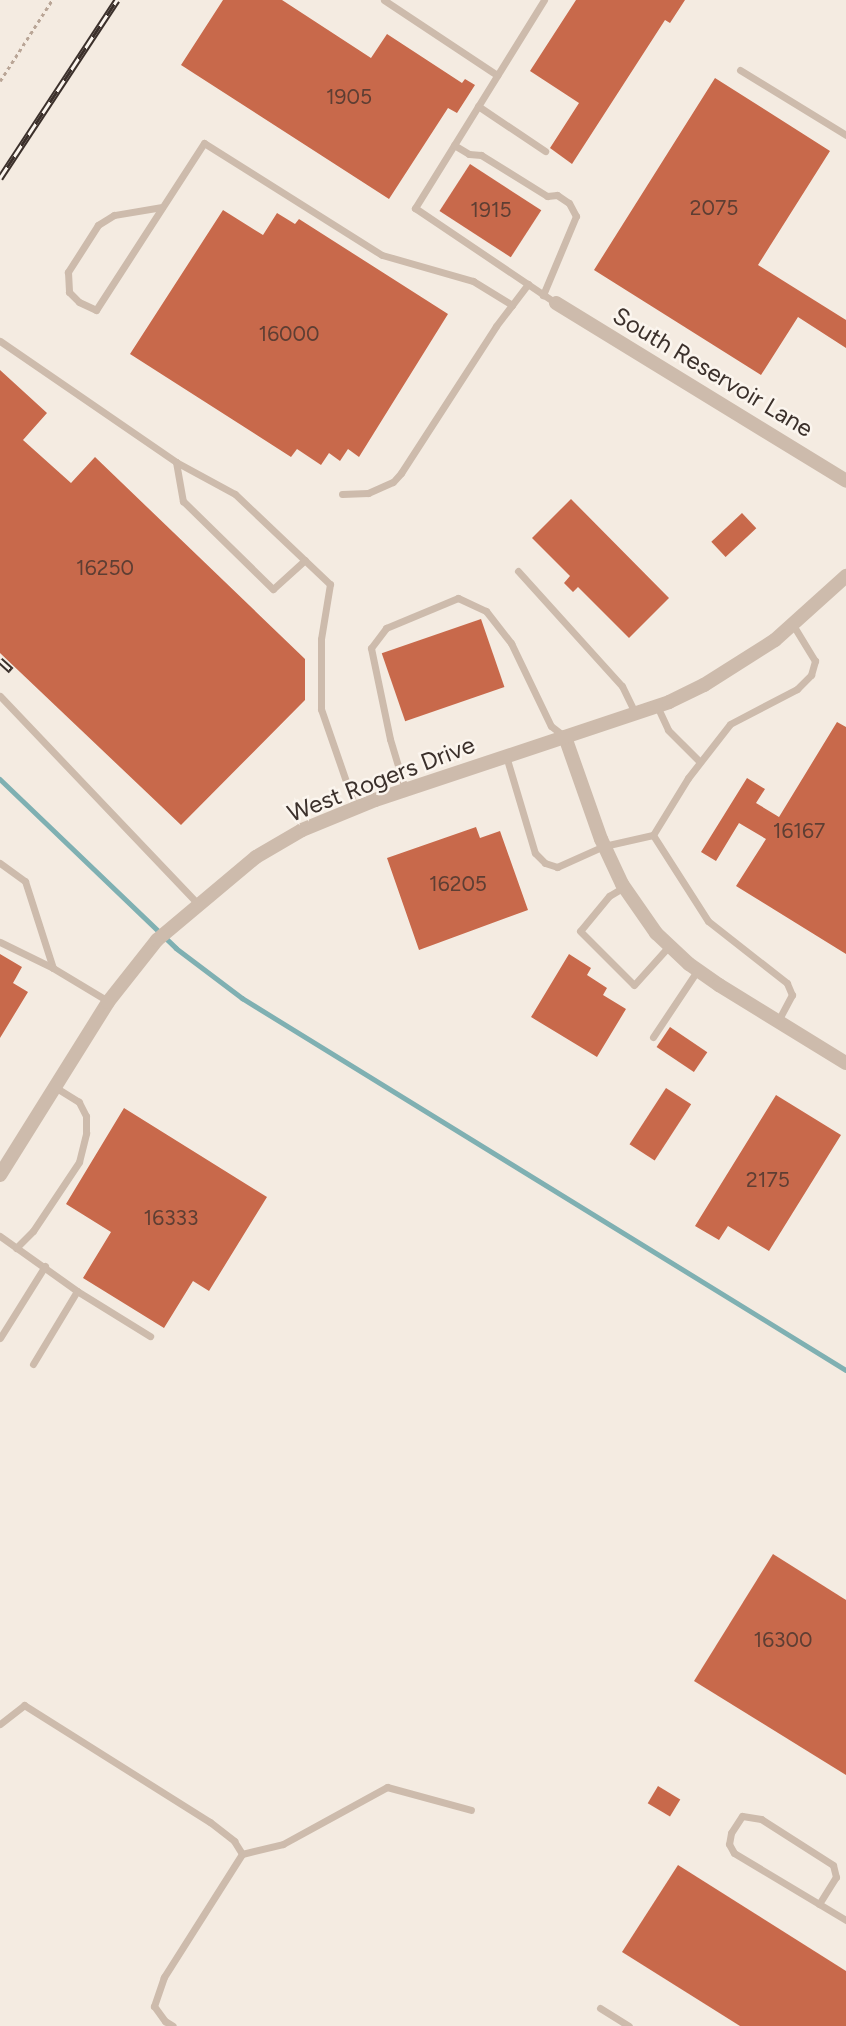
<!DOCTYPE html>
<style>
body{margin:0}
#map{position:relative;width:846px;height:2026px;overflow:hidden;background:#f4ebe1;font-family:Figtree,sans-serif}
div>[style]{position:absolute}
.stream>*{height:4.5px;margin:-2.25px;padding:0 2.25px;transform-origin:2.25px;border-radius:2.25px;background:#7fb0b2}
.building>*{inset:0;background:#c8694b;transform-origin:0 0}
.path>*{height:2.5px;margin-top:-1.25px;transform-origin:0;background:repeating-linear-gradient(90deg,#b9a596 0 3.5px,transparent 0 7px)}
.lane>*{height:7px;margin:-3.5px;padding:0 3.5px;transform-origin:3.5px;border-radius:3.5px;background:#cdbbac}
.street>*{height:14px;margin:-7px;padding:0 7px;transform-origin:7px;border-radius:7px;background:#cdbbac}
.rail>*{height:7px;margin-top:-3.5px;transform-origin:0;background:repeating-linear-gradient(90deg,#fbf5ee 0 13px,#3b302b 0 26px);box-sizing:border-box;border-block:2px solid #3b302b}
span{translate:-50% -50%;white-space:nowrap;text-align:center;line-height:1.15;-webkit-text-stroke:5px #fbf5ee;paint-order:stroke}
.number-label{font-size:21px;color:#5e3e33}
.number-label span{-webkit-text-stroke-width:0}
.street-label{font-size:24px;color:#3b302b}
</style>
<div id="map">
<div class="stream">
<i style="left:0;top:779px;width:244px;rotate:43.8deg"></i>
<i style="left:176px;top:948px;width:83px;rotate:37.1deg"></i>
<i style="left:242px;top:998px;width:709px;rotate:31.63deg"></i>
</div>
<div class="building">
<i style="clip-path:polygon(223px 0,282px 0,371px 58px,387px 34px,462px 83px,465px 79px,475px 85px,457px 113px,448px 108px,389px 199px,181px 65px)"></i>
<i style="clip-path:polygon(576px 0,685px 0,670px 23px,665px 20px,572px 164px,550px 148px,579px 103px,530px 71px)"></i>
<i style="clip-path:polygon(715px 78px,830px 151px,758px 265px,846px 320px,846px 348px,798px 317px,761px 375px,594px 270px)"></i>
<i style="left:470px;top:164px;width:85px;height:56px;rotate:33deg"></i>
<i style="clip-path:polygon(223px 210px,263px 235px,277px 213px,295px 224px,299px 219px,448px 314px,359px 457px,348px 449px,340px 461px,329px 453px,321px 465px,297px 449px,291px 457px,130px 354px)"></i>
<i style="clip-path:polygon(0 370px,47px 413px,23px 440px,71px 483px,95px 457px,305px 659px,305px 700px,181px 825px,0 653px)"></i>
<i style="clip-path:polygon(571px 499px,669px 598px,629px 638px,578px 587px,573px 592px,564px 583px,570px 576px,532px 538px)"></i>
<i style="left:742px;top:513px;width:21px;height:42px;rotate:47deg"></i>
<i style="left:481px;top:619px;width:72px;height:105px;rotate:71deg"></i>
<i style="clip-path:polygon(837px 722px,846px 727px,846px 954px,736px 886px,766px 839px,739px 823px,716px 861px,701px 852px,747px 778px,765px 789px,756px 803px,779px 817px)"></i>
<i style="clip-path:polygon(476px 827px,480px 838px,500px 831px,528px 910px,419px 950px,387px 858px)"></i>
<i style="clip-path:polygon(0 954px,22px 967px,13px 983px,28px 992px,0 1038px)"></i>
<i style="clip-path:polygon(569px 954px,591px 968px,587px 975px,607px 988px,603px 995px,626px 1009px,597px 1057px,531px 1017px)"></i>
<i style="left:670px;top:1027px;width:45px;height:24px;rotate:34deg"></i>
<i style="left:666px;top:1088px;width:30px;height:67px;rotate:33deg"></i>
<i style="clip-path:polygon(776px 1095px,841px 1135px,769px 1251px,728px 1226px,719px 1240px,695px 1226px)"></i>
<i style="clip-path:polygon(124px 1108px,267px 1197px,209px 1291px,193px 1281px,164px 1328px,83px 1278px,111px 1232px,66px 1204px)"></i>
<i style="clip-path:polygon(773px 1554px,846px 1600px,846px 1775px,694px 1681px)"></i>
<i style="left:658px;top:1786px;width:26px;height:20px;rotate:31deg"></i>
<i style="clip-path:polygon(678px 1865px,846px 1971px,846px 2026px,740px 2026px,622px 1952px)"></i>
</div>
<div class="path">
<i style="left:0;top:81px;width:96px;rotate:-57.3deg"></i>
</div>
<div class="lane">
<i style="left:384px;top:0;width:136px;rotate:33.6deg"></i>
<i style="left:544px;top:0;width:245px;rotate:121.8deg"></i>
<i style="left:415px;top:208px;width:170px;rotate:34deg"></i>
<i style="left:740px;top:70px;width:124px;rotate:31.5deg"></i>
<i style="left:478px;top:106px;width:81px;rotate:33.9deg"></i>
<i style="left:454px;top:145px;width:17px;rotate:31deg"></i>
<i style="left:469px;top:154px;width:12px;rotate:5deg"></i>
<i style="left:481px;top:155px;width:78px;rotate:31.8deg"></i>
<i style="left:547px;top:196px;width:10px;rotate:-6deg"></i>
<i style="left:557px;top:195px;width:14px;rotate:34deg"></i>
<i style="left:569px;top:203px;width:15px;rotate:62deg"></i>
<i style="left:576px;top:216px;width:86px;rotate:112.7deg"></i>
<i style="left:162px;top:207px;width:49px;rotate:170.5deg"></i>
<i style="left:114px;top:215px;width:19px;rotate:148deg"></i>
<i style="left:98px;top:225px;width:56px;rotate:122.6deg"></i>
<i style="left:68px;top:272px;width:20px;rotate:87deg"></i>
<i style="left:69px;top:292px;width:14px;rotate:45deg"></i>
<i style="left:79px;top:302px;width:19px;rotate:25deg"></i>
<i style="left:96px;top:310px;width:199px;rotate:-57.1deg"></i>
<i style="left:204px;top:143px;width:210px;rotate:32.2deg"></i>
<i style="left:382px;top:255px;width:95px;rotate:15.9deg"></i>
<i style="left:473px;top:281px;width:46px;rotate:31.6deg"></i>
<i style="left:0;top:341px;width:214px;rotate:34.5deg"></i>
<i style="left:176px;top:462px;width:67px;rotate:28.5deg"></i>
<i style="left:235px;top:494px;width:131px;rotate:43.5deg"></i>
<i style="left:330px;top:584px;width:56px;rotate:99.3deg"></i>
<i style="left:321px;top:639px;width:70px;rotate:90deg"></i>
<i style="left:321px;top:709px;width:104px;rotate:70.9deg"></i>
<i style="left:176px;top:462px;width:40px;rotate:80deg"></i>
<i style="left:183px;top:501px;width:126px;rotate:44.4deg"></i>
<i style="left:273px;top:589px;width:43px;rotate:-42.2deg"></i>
<i style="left:342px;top:494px;width:26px;rotate:-2deg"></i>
<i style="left:368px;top:493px;width:27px;rotate:-24deg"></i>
<i style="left:393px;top:482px;width:12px;rotate:-48deg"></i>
<i style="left:401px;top:473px;width:175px;rotate:-57.1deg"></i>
<i style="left:496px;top:326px;width:53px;rotate:-52.7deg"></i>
<i style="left:518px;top:571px;width:155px;rotate:47.9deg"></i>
<i style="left:622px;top:686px;width:30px;rotate:64deg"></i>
<i style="left:0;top:696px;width:287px;rotate:46.4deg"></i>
<i style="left:657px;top:706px;width:26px;rotate:65deg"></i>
<i style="left:668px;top:730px;width:45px;rotate:45deg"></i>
<i style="left:506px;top:756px;width:101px;rotate:73.4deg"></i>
<i style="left:535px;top:853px;width:14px;rotate:45deg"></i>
<i style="left:545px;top:863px;width:13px;rotate:18deg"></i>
<i style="left:557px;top:867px;width:51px;rotate:-24.1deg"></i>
<i style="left:604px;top:846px;width:50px;rotate:-12.7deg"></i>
<i style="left:405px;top:789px;width:52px;rotate:-106.7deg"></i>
<i style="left:390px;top:739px;width:93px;rotate:-101.8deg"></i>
<i style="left:371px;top:648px;width:25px;rotate:-53deg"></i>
<i style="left:386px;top:628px;width:78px;rotate:-22.6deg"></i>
<i style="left:458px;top:598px;width:31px;rotate:25deg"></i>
<i style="left:486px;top:611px;width:41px;rotate:52deg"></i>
<i style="left:511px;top:643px;width:92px;rotate:64.3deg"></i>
<i style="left:551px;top:726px;width:16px;rotate:38deg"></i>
<i style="left:0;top:863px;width:31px;rotate:36deg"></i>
<i style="left:25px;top:881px;width:91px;rotate:72.2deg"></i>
<i style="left:624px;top:887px;width:17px;rotate:149deg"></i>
<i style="left:609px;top:896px;width:45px;rotate:129.6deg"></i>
<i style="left:580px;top:931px;width:76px;rotate:45deg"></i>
<i style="left:634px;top:985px;width:52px;rotate:-48.1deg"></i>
<i style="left:0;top:942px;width:59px;rotate:26.1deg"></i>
<i style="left:53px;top:968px;width:64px;rotate:31deg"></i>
<i style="left:778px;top:1021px;width:30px;rotate:-62deg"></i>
<i style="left:792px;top:995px;width:13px;rotate:-113deg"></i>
<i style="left:787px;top:983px;width:100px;rotate:-141.9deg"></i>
<i style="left:708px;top:921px;width:102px;rotate:-122.6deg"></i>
<i style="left:653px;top:835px;width:67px;rotate:-58.4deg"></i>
<i style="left:688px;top:778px;width:68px;rotate:-52.1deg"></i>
<i style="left:730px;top:724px;width:76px;rotate:-27.6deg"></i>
<i style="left:797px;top:689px;width:20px;rotate:-45deg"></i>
<i style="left:811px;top:675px;width:15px;rotate:-74deg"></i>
<i style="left:815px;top:661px;width:42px;rotate:-121.4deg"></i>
<i style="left:653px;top:1037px;width:79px;rotate:-56.3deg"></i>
<i style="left:0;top:1236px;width:95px;rotate:35.5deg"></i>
<i style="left:77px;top:1291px;width:86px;rotate:31.7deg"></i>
<i style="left:16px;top:1248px;width:24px;rotate:-45deg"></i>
<i style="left:33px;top:1231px;width:83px;rotate:-56.3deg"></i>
<i style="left:79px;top:1162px;width:30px;rotate:-76deg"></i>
<i style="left:86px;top:1133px;width:17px;rotate:-90deg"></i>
<i style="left:86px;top:1116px;width:16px;rotate:-117deg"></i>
<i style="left:79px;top:1102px;width:28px;rotate:-148deg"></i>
<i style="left:0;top:1338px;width:85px;rotate:-58deg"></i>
<i style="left:33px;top:1364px;width:85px;rotate:-58.9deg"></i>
<i style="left:0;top:1724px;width:31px;rotate:-38deg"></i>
<i style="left:24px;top:1705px;width:220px;rotate:32.2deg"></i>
<i style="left:210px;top:1822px;width:31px;rotate:38deg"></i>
<i style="left:234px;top:1841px;width:15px;rotate:58deg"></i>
<i style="left:242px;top:1854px;width:146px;rotate:122.4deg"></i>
<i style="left:164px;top:1977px;width:31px;rotate:109deg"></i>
<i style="left:154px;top:2006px;width:19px;rotate:54deg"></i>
<i style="left:165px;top:2021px;width:9px;rotate:32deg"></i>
<i style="left:242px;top:1854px;width:42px;rotate:-13.7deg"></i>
<i style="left:283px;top:1844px;width:119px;rotate:-28.7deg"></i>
<i style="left:387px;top:1787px;width:87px;rotate:15.3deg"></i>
<i style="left:819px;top:1904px;width:32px;rotate:-58deg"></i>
<i style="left:836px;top:1877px;width:12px;rotate:-104deg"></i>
<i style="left:833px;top:1865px;width:85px;rotate:-147.4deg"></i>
<i style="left:761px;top:1819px;width:19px;rotate:-171deg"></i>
<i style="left:742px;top:1816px;width:20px;rotate:123deg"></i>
<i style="left:731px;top:1833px;width:11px;rotate:100deg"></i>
<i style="left:729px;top:1844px;width:10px;rotate:61deg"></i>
<i style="left:734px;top:1853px;width:131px;rotate:30.9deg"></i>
<i style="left:600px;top:2008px;width:34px;rotate:32deg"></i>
</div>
<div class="street">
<i style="left:556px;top:303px;width:340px;rotate:31.5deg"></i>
<i style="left:565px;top:737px;width:108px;rotate:70.6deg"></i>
<i style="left:601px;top:839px;width:50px;rotate:65deg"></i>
<i style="left:622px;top:884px;width:60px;rotate:55.2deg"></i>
<i style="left:656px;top:933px;width:45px;rotate:43.2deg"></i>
<i style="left:689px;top:964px;width:37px;rotate:35deg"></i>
<i style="left:719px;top:985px;width:149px;rotate:31.6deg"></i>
<i style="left:0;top:1175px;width:204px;rotate:-58deg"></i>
<i style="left:108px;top:1002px;width:79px;rotate:-51.7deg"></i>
<i style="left:157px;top:940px;width:129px;rotate:-40deg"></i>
<i style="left:256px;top:857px;width:53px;rotate:-30.4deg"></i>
<i style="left:302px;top:830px;width:79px;rotate:-22.3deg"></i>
<i style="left:375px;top:800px;width:310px;rotate:-18.4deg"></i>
<i style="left:669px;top:702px;width:39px;rotate:-26deg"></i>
<i style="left:704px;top:685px;width:84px;rotate:-32.4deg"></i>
<i style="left:775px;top:640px;width:96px;rotate:-42deg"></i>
</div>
<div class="rail">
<i style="left:0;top:178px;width:213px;rotate:-56.7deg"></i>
<i style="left:0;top:660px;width:15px;rotate:42deg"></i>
</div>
<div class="number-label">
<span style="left:349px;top:97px">1905</span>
<span style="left:714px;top:208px">2075</span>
<span style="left:491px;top:210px">1915</span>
<span style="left:289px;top:334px">16000</span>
<span style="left:105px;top:568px">16250</span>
<span style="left:799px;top:831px">16167</span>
<span style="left:458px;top:884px">16205</span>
<span style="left:768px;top:1180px">2175</span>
<span style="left:171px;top:1218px">16333</span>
<span style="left:783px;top:1640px">16300</span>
</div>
<div class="street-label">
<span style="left:713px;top:372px;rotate:31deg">South Reservoir Lane</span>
<span style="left:381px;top:779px;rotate:-21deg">West Rogers Drive</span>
</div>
</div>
